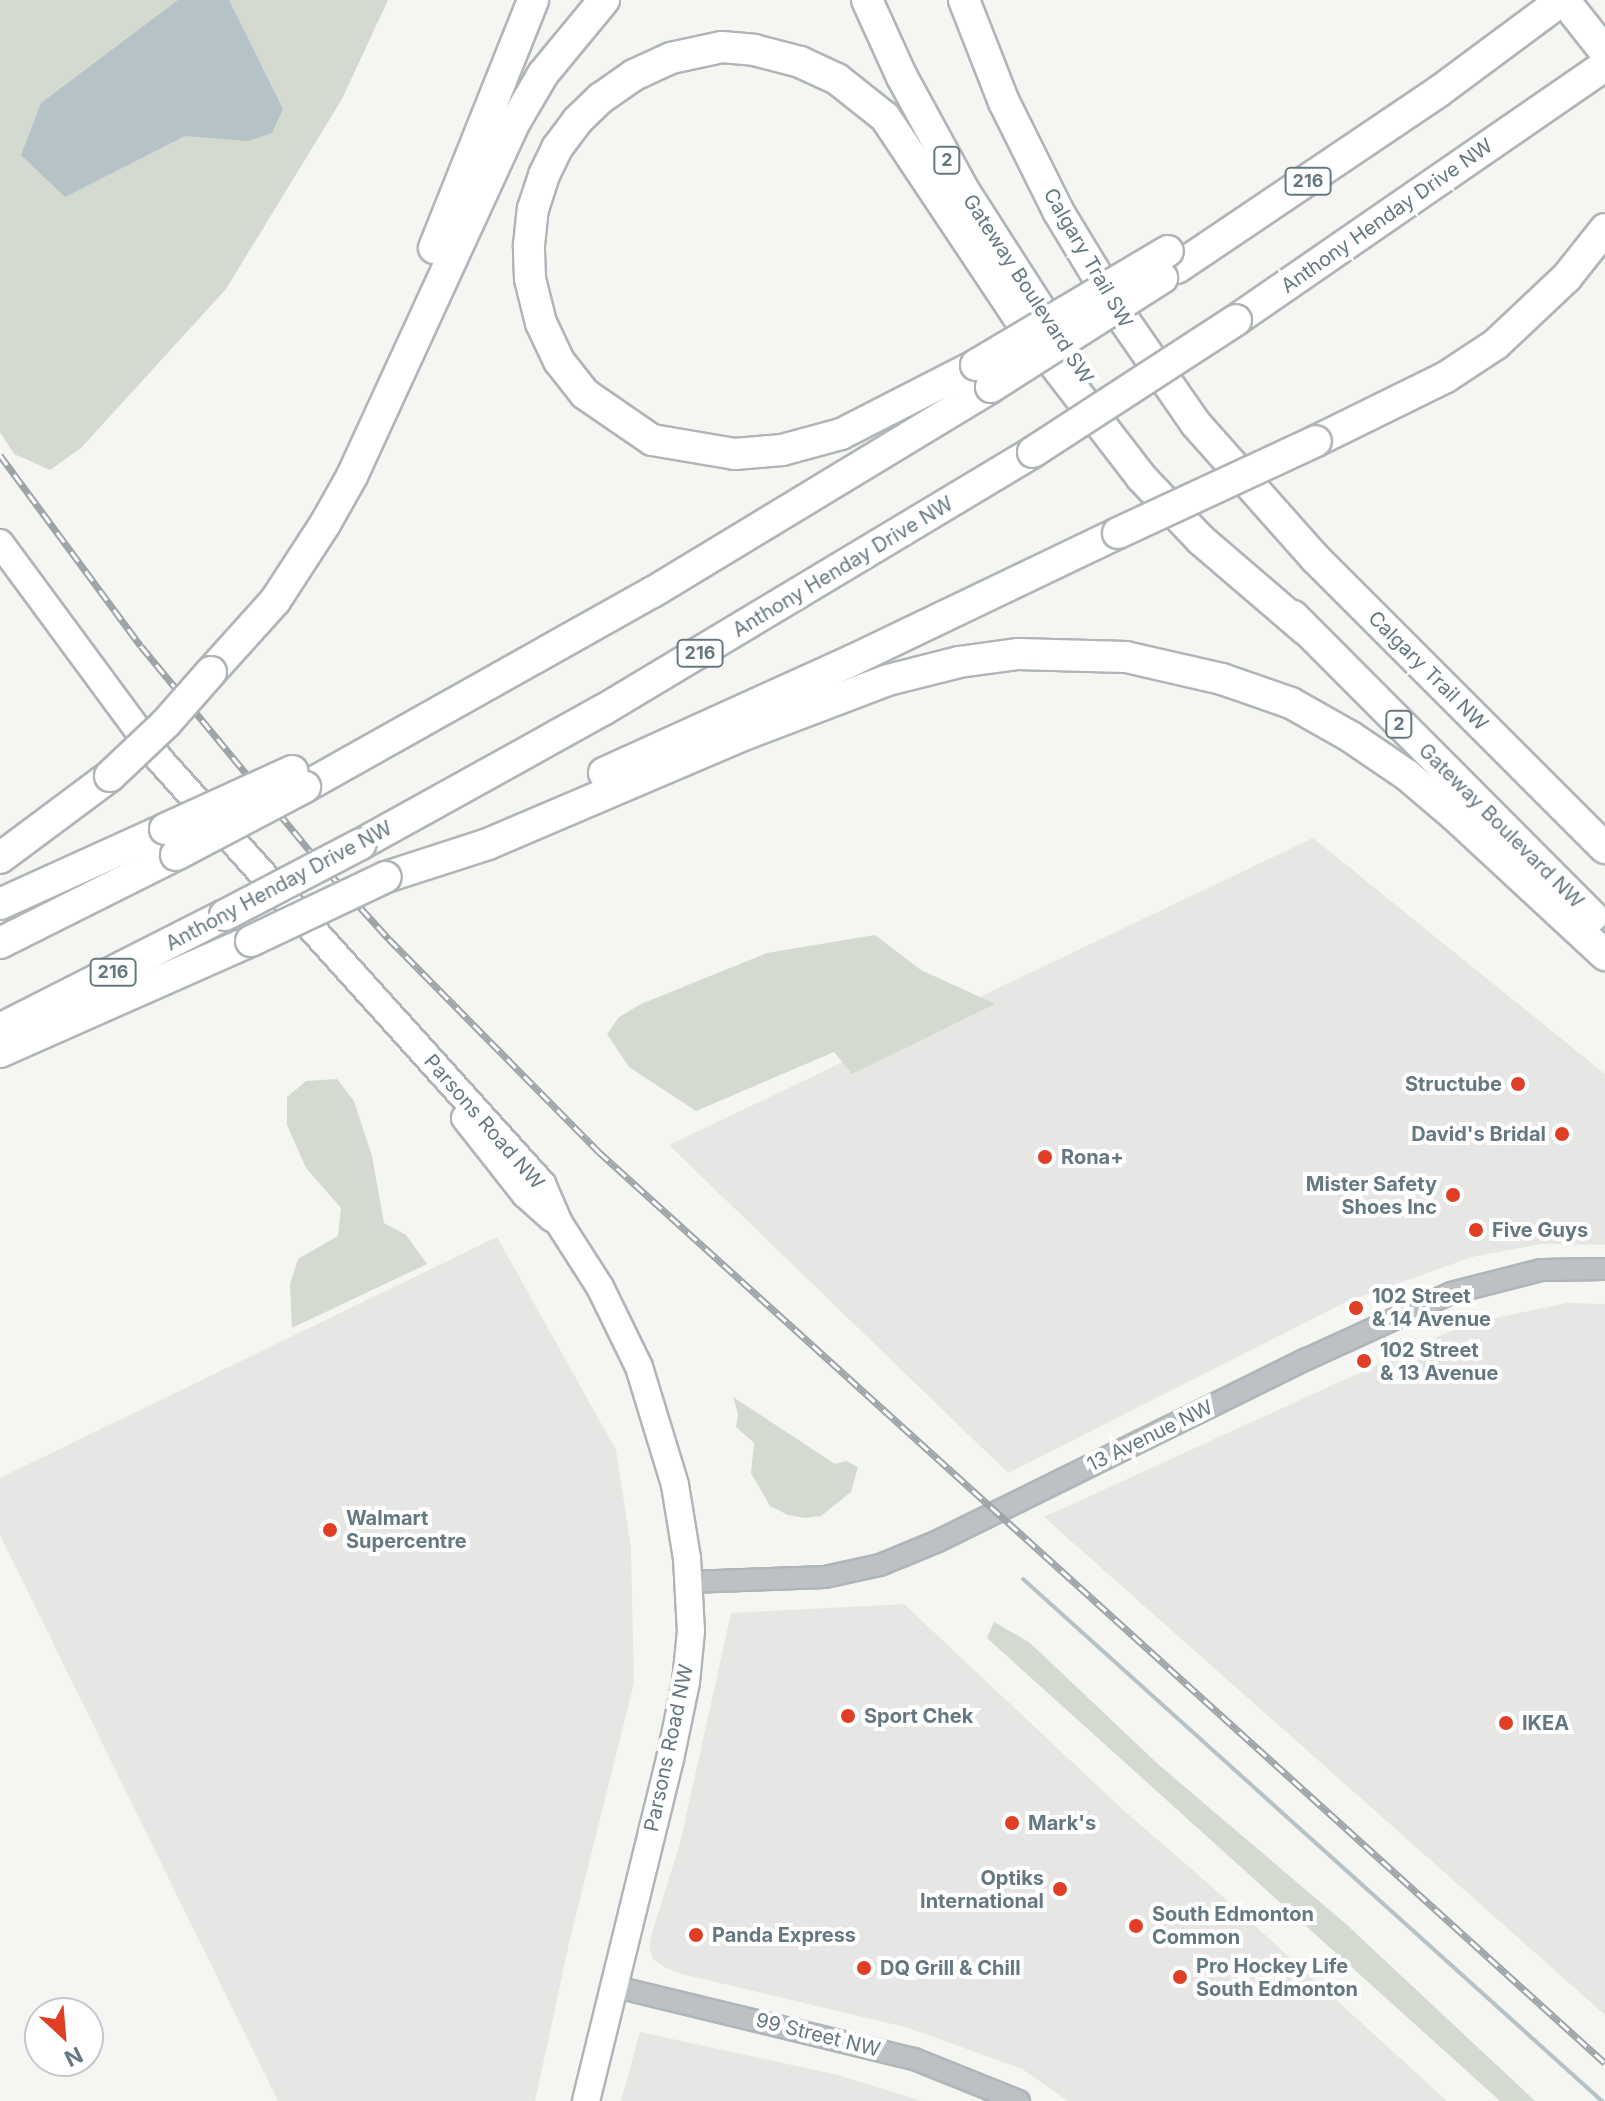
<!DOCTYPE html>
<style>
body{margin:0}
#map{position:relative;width:1605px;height:2101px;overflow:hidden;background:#f5f5f1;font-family:Inter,sans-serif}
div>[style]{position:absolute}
.built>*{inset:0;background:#e6e6e5}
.green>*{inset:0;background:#d5dad1}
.water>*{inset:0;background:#b5c3c6}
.stream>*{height:4px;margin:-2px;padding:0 2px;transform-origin:2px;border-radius:2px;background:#b5c3c6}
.roads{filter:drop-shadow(2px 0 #afb5b8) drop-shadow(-2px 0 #afb5b8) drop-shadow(0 2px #afb5b8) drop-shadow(0 -2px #afb5b8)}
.minor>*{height:20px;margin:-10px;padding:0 10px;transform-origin:10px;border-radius:10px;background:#bbc1c4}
.major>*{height:26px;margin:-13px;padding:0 13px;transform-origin:13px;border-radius:13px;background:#fff}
.highway>*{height:30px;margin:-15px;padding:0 15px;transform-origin:15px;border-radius:15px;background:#fff}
.rail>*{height:7px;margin-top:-3.5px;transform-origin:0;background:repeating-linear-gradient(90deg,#fff 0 12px,#9da5a9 0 24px);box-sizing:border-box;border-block:2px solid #9da5a9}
.bridges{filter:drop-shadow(2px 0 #afb4b7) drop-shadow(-2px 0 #afb4b7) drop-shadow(0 2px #afb4b7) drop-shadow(0 -2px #afb4b7)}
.highway-bridge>*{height:30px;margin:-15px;padding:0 15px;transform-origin:15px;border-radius:15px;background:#fff}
.dots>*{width:22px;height:22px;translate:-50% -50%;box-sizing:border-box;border:4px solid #fff;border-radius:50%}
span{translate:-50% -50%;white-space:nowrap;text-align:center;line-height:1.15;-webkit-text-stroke:8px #fff;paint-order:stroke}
.shield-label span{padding:2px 6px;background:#fff;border:2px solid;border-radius:6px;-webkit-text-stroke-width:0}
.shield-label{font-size:18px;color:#647882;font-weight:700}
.street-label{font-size:20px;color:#647882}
.poi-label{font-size:20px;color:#647882;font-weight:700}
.right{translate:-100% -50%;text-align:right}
.left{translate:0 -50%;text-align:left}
.north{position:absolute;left:24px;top:1997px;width:80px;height:80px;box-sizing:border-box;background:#fff;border:2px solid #c1c9cd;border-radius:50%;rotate:154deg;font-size:22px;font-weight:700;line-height:32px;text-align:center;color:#647882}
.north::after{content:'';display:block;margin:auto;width:28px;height:36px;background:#e13e26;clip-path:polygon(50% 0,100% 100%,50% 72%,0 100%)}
</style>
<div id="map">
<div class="built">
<i style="clip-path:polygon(1313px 838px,1605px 1074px,1605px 1245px,1541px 1244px,1472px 1257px,1346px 1302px,1008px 1473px,669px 1145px)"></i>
<i style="clip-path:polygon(497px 1237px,616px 1450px,631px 1548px,634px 1683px,570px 1939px,535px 2101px,278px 2101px,0 1535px,0 1478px)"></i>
<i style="clip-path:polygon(1567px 1303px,1605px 1304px,1605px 2015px,1044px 1517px,1466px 1324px)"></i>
<i style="clip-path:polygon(904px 1604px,1120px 1807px,1228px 1901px,1447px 2101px,1068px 2101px,1022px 2069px,909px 2028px,682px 1974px,666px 1968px,653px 1959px,649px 1947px,652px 1933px,680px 1843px,731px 1613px)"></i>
<i style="clip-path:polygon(640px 2032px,838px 2075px,922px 2101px,621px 2101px)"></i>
</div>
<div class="green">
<i style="clip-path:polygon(0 0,388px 0,342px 99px,226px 289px,81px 448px,50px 470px,14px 454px,0 432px)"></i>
<i style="clip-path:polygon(875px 935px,921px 970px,995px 1004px,852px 1074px,834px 1052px,696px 1111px,629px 1067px,607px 1034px,619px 1017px,641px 1004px,767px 953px)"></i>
<i style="clip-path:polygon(337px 1079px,354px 1101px,372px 1156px,384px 1223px,406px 1235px,427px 1264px,292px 1328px,290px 1284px,298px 1259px,338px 1236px,341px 1208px,306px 1168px,287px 1125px,287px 1097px,306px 1081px)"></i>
<i style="clip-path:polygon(733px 1397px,835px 1464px,846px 1461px,858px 1467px,851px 1492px,821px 1516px,805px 1518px,788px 1515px,770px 1506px,751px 1473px,754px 1443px,736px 1427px,738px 1414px)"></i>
<i style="clip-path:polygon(994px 1622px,1029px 1642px,1159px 1765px,1346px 1924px,1535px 2101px,1500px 2101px,987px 1638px)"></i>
</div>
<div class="water">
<i style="clip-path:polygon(178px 0,229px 0,283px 109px,272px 133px,248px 141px,185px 136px,65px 197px,21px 155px,41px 103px)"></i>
</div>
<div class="stream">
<i style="left:1023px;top:1579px;width:780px;rotate:42.04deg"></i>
</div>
<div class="roads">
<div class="minor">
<i style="left:689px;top:1582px;width:136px;rotate:-2.1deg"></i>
<i style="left:825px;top:1577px;width:56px;rotate:-12.3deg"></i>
<i style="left:880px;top:1565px;width:63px;rotate:-22.5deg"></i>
<i style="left:938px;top:1541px;width:411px;rotate:-26.3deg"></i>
<i style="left:1307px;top:1359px;width:158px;rotate:-24.6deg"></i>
<i style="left:1451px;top:1293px;width:93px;rotate:-14.3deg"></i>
<i style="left:1541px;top:1270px;width:64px;rotate:-0.9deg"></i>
<i style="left:612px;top:1986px;width:311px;rotate:13.6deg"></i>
<i style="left:914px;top:2059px;width:113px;rotate:21.8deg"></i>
</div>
<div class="major">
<i style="left:0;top:543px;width:270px;rotate:53.6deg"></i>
<i style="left:160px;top:760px;width:571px;rotate:47.98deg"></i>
<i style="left:542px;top:1184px;width:43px;rotate:66.4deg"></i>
<i style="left:559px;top:1223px;width:76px;rotate:57.4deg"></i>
<i style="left:600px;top:1287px;width:89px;rotate:64deg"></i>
<i style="left:639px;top:1367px;width:123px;rotate:73deg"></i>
<i style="left:675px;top:1485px;width:74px;rotate:80.7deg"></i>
<i style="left:687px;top:1558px;width:73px;rotate:86.9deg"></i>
<i style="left:691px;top:1631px;width:51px;rotate:95.6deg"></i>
<i style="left:686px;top:1682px;width:79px;rotate:101.7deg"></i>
<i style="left:670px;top:1759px;width:352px;rotate:103.8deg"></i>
<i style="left:465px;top:1118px;width:97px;rotate:51.7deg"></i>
<i style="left:525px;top:1194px;width:36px;rotate:42deg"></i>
</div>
<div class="highway">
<i style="left:867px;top:0;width:85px;rotate:65.6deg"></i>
<i style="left:902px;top:77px;width:128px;rotate:61.4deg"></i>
<i style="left:963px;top:189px;width:178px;rotate:57.4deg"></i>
<i style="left:964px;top:0;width:110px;rotate:68.6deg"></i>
<i style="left:1004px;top:102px;width:122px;rotate:63.6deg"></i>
<i style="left:1058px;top:211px;width:127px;rotate:58.8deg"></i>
<i style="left:1124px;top:320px;width:126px;rotate:55.3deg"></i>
<i style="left:1196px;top:424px;width:181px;rotate:48.4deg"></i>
<i style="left:1316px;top:559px;width:409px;rotate:45deg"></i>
<i style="left:1564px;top:0;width:66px;rotate:51.7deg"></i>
<i style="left:434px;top:248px;width:267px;rotate:-68.2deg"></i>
<i style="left:1177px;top:268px;width:315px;rotate:-34deg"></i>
<i style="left:1438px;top:92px;width:154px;rotate:-36.6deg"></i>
<i style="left:1236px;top:320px;width:449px;rotate:-34.6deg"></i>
<i style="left:976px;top:365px;width:152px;rotate:152.9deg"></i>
<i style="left:841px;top:434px;width:61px;rotate:164.8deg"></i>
<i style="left:782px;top:450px;width:47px;rotate:175.1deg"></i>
<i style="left:735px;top:454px;width:84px;rotate:-170.4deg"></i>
<i style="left:652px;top:440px;width:81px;rotate:-145.5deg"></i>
<i style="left:585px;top:394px;width:42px;rotate:-128.2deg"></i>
<i style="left:559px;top:361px;width:42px;rotate:-115.3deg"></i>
<i style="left:541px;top:323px;width:45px;rotate:-104deg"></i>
<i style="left:530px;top:279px;width:34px;rotate:-92deg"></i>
<i style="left:529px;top:245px;width:36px;rotate:-84deg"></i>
<i style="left:533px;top:209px;width:36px;rotate:-72deg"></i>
<i style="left:544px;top:175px;width:30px;rotate:-64deg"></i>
<i style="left:557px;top:148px;width:34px;rotate:-53deg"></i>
<i style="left:577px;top:121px;width:33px;rotate:-44deg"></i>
<i style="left:601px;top:98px;width:40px;rotate:-34.9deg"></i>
<i style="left:634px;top:75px;width:41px;rotate:-24.7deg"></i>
<i style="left:671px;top:58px;width:52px;rotate:-12.2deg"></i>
<i style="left:722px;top:47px;width:32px;rotate:5deg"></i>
<i style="left:754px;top:50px;width:48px;rotate:14.6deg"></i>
<i style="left:800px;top:62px;width:41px;rotate:24.7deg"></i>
<i style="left:837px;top:79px;width:61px;rotate:38.4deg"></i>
<i style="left:885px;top:117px;width:245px;rotate:56.3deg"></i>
<i style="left:1021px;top:321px;width:197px;rotate:52.4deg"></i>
<i style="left:1141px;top:477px;width:87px;rotate:46.4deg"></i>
<i style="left:1201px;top:540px;width:138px;rotate:40.6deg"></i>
<i style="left:1316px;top:441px;width:145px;rotate:-26.2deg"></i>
<i style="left:1446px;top:377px;width:60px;rotate:-33.4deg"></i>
<i style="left:1496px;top:344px;width:98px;rotate:-43.3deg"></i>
<i style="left:1567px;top:277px;width:61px;rotate:-51.6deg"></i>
<i style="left:1293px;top:616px;width:424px;rotate:45.1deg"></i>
<i style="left:211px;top:672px;width:96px;rotate:-48deg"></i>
<i style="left:275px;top:601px;width:92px;rotate:-57deg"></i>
<i style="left:325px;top:524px;width:55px;rotate:-60.6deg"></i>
<i style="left:352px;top:476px;width:390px;rotate:-65.3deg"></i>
<i style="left:515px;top:122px;width:56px;rotate:-59.7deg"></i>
<i style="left:543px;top:74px;width:96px;rotate:-50.5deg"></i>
<i style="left:604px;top:773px;width:273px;rotate:-24.4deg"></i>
<i style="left:853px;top:660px;width:294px;rotate:-25.6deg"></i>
<i style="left:305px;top:787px;width:399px;rotate:-29.3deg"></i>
<i style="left:653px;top:592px;width:395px;rotate:-31.2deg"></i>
<i style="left:361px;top:844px;width:277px;rotate:-29deg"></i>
<i style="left:603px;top:710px;width:501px;rotate:-30.96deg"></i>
<i style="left:0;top:858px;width:137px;rotate:-36.7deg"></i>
<i style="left:386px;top:877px;width:107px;rotate:-17.9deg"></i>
<i style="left:488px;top:844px;width:280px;rotate:-23.1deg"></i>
<i style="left:746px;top:734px;width:152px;rotate:-20.8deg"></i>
<i style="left:888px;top:680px;width:73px;rotate:-14.2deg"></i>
<i style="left:959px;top:662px;width:60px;rotate:-7.7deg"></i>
<i style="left:1018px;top:654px;width:108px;rotate:1.6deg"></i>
<i style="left:1126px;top:657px;width:98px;rotate:12.9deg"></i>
<i style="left:1222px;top:679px;width:73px;rotate:19.2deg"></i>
<i style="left:1291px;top:703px;width:69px;rotate:29.5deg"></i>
<i style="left:1351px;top:737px;width:68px;rotate:34.2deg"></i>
<i style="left:1407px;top:775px;width:63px;rotate:40.5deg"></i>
<i style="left:1455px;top:816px;width:205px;rotate:42.8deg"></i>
<i style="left:0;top:904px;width:181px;rotate:-24.4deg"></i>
<i style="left:0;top:943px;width:197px;rotate:-26.6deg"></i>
<i style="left:0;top:1029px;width:252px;rotate:-26.9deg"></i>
<i style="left:0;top:1052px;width:274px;rotate:-23.9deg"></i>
</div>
</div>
<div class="rail">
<i style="left:0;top:455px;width:237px;rotate:53.6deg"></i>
<i style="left:141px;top:646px;width:271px;rotate:50.5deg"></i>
<i style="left:313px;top:855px;width:113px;rotate:47.9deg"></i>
<i style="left:389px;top:939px;width:299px;rotate:45.4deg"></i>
<i style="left:599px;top:1152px;width:1357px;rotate:42.16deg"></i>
</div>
<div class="bridges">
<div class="highway-bridge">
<i style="left:976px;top:365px;width:223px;rotate:-30.7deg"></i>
<i style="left:991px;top:387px;width:203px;rotate:-32.5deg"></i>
<i style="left:1033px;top:452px;width:242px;rotate:-33deg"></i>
<i style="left:1118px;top:533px;width:218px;rotate:-24.9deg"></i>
<i style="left:110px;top:776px;width:77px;rotate:-43.4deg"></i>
<i style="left:166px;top:723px;width:68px;rotate:-48.6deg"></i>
<i style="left:165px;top:829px;width:140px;rotate:-24.5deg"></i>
<i style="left:176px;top:855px;width:146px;rotate:-27.8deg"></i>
<i style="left:225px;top:915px;width:153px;rotate:-27.6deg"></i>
<i style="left:251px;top:941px;width:149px;rotate:-25.4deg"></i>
</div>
</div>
<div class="dots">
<i style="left:1518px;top:1084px;background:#e13e26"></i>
<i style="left:1562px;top:1134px;background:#e13e26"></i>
<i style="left:1045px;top:1157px;background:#e13e26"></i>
<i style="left:1453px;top:1195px;background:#e13e26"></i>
<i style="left:1476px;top:1230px;background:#e13e26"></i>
<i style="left:1356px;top:1308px;background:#e13e26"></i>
<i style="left:1364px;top:1361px;background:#e13e26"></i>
<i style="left:330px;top:1530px;background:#e13e26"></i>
<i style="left:848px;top:1716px;background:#e13e26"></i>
<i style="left:1506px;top:1723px;background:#e13e26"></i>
<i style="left:1012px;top:1823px;background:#e13e26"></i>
<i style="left:1060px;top:1889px;background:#e13e26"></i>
<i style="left:1136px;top:1926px;background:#e13e26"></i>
<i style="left:696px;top:1935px;background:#e13e26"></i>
<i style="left:864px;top:1968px;background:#e13e26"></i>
<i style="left:1180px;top:1977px;background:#e13e26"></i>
</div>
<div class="shield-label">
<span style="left:947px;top:160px">2</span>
<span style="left:1308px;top:181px">216</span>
<span style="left:700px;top:653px">216</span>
<span style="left:1399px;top:724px">2</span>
<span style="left:113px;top:972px">216</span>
</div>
<div class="street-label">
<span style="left:1387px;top:216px;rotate:-35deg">Anthony Henday Drive NW</span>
<span style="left:1088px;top:258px;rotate:60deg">Calgary Trail SW</span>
<span style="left:1028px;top:289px;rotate:57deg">Gateway Boulevard SW</span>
<span style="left:843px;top:567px;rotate:-31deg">Anthony Henday Drive NW</span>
<span style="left:1428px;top:671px;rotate:45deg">Calgary Trail NW</span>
<span style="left:1501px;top:826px;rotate:45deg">Gateway Boulevard NW</span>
<span style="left:279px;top:886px;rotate:-28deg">Anthony Henday Drive NW</span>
<span style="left:484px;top:1122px;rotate:49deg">Parsons Road NW</span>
<span style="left:1150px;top:1436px;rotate:-26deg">13 Avenue NW</span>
<span style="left:669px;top:1748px;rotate:-78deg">Parsons Road NW</span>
<span style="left:818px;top:2035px;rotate:14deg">99 Street NW</span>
</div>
<div class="poi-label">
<span class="right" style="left:1502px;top:1084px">Structube</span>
<span class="right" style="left:1546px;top:1134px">David's Bridal</span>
<span class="left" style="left:1061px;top:1157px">Rona+</span>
<span class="right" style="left:1437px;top:1196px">Mister Safety<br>Shoes Inc</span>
<span class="left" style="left:1492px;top:1230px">Five Guys</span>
<span class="left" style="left:1372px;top:1308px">102 Street<br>&amp; 14 Avenue</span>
<span class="left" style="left:1380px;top:1362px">102 Street<br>&amp; 13 Avenue</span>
<span class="left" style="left:346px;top:1530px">Walmart<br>Supercentre</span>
<span class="left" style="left:864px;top:1716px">Sport Chek</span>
<span class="left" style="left:1522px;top:1723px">IKEA</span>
<span class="left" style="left:1028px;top:1823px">Mark's</span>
<span class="right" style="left:1044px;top:1890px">Optiks<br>International</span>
<span class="left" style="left:1152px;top:1926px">South Edmonton<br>Common</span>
<span class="left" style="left:712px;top:1935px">Panda Express</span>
<span class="left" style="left:1196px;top:1978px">Pro Hockey Life<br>South Edmonton</span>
<span class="left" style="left:880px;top:1968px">DQ Grill &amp; Chill</span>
</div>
<div class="north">N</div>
</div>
